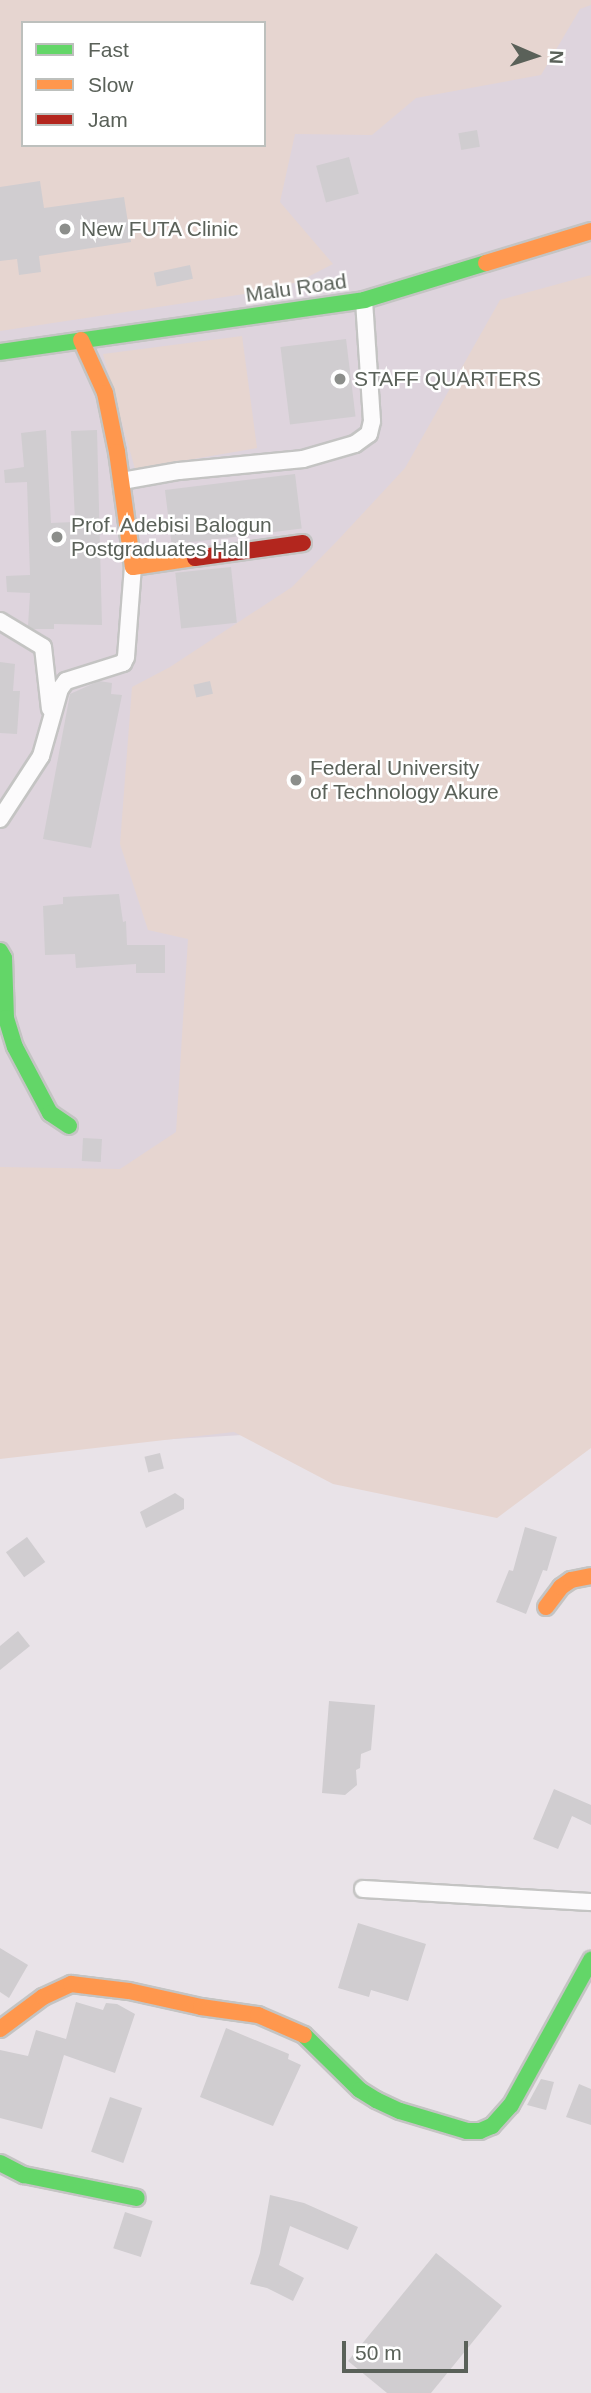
<!DOCTYPE html>
<style>
body{margin:0}
#map{position:relative;width:591px;height:2393px;overflow:hidden;background:#e9e3e8;font-family:Arial,sans-serif}
div>[style]{position:absolute}
.education>*{inset:0;background:#ded4dd}
.green>*{inset:0;background:#e6d5d0}
.building>*{inset:0;background:#d0cdd0;transform-origin:0 0}
.roads{filter:drop-shadow(2px 0 #c4c4c3) drop-shadow(-2px 0 #c4c4c3) drop-shadow(0 2px #c4c4c3) drop-shadow(0 -2px #c4c4c3)}
.street>*{height:16px;margin:-8px;padding:0 8px;transform-origin:8px;border-radius:8px;background:#fcfbfc}
.fast>*{height:16px;margin:-8px;padding:0 8px;transform-origin:8px;border-radius:8px;background:#63d668}
.slow>*{height:16px;margin:-8px;padding:0 8px;transform-origin:8px;border-radius:8px;background:#ff974d}
.jam>*{height:16px;margin:-8px;padding:0 8px;transform-origin:8px;border-radius:8px;background:#b3261e}
.dots>*{width:19px;height:19px;translate:-50% -50%;box-sizing:border-box;border:4px solid #fff;border-radius:50%}
span{translate:-50% -50%;white-space:nowrap;text-align:center;line-height:1.15;-webkit-text-stroke:5px #fff;paint-order:stroke}
.poi-label{font-size:21px;color:#5a6159}
.left{translate:0 -50%;text-align:left}
.street-label{font-size:21px;color:#5a6159}
.legend{position:absolute;left:21px;top:21px;width:245px;height:126px;box-sizing:border-box;background:#fff;border:2px solid #bdc0bd;margin:0;padding:9px 12px;list-style:none;font-size:21px;color:#5a6159}
.legend li{display:flex;align-items:center;gap:14px;height:35px}
.legend b{width:35px;border:2px solid #bdc0bd}
.north{position:absolute;left:500px;top:21px;width:70px;height:70px;-webkit-text-stroke:5px #fff;paint-order:stroke;rotate:93deg;font-size:19px;font-weight:700;line-height:28px;text-align:center;color:#5a6159}
.north::after{content:'';display:block;margin:auto;width:24px;height:32px;background:#5a6159;clip-path:polygon(50% 0,100% 100%,50% 72%,0 100%)}
.scale{position:absolute;left:342px;top:2341px;width:126px;height:32px;box-sizing:border-box;border:4px solid #5a6159;border-top:0;padding-left:9px;font-size:21px;line-height:24px;white-space:nowrap;color:#5a6159;-webkit-text-stroke:5px #fff;paint-order:stroke}
</style>
<div id="map">
<div class="education">
<i style="clip-path:polygon(evenodd,0 0,591px 0,591px 1415px,0 1449px,0 0,23px 23px,264px 23px,264px 145px,23px 145px,23px 23px)"></i>
</div>
<div class="green">
<i style="clip-path:polygon(evenodd,0 0,591px 0,591px 5px,580px 9px,541px 75px,416px 98px,372px 135px,295px 134px,280px 202px,333px 264px,298px 282px,251px 293px,0 331px,0 0,23px 23px,264px 23px,264px 145px,23px 145px,23px 23px)"></i>
<i style="clip-path:polygon(591px 275px,591px 1448px,497px 1518px,333px 1484px,234px 1432px,0 1459px,0 1167px,120px 1169px,176px 1132px,188px 939px,148px 930px,120px 844px,132px 687px,170px 667px,292px 587px,339px 539px,405px 468px,500px 300px)"></i>
<i style="clip-path:polygon(242px 336px,257px 448px,135px 469px,103px 354px)"></i>
</div>
<div class="building">
<i style="left:477px;top:130px;width:17px;height:19px;rotate:80deg"></i>
<i style="left:349px;top:157px;width:38px;height:34px;rotate:75deg"></i>
<i style="clip-path:polygon(40px 181px,44px 208px,124px 197px,131px 242px,39px 256px,41px 272px,19px 275px,17px 259px,0 261px,0 187px)"></i>
<i style="left:190px;top:265px;width:14px;height:37px;rotate:78deg"></i>
<i style="left:346px;top:339px;width:78px;height:66px;rotate:83deg"></i>
<i style="clip-path:polygon(46px 430px,51px 523px,75px 522px,71px 431px,97px 430px,102px 625px,54px 624px,54px 629px,33px 629px,28px 626px,30px 593px,7px 592px,6px 576px,30px 575px,27px 482px,5px 483px,4px 470px,24px 467px,21px 433px)"></i>
<i style="left:295px;top:474px;width:55px;height:131px;rotate:83deg"></i>
<i style="left:231px;top:567px;width:56px;height:56px;rotate:84deg"></i>
<i style="clip-path:polygon(0 662px,15px 664px,13px 691px,20px 691px,17px 734px,0 733px)"></i>
<i style="clip-path:polygon(99px 681px,112px 683px,111px 694px,122px 695px,91px 848px,43px 839px,70px 694px)"></i>
<i style="left:210px;top:681px;width:13px;height:17px;rotate:77deg"></i>
<i style="clip-path:polygon(119px 894px,123px 922px,126px 921px,127px 945px,165px 945px,165px 973px,136px 973px,136px 964px,76px 968px,75px 954px,45px 955px,43px 906px,63px 904px,63px 897px)"></i>
<i style="left:83px;top:1138px;width:19px;height:23px;rotate:3deg"></i>
<i style="left:160px;top:1453px;width:16px;height:16px;rotate:76deg"></i>
<i style="clip-path:polygon(175px 1493px,184px 1499px,184px 1509px,146px 1528px,140px 1512px)"></i>
<i style="clip-path:polygon(525px 1527px,557px 1537px,547px 1571px,543px 1570px,526px 1614px,496px 1602px,509px 1570px,513px 1571px)"></i>
<i style="left:27px;top:1537px;width:31px;height:26px;rotate:54deg"></i>
<i style="clip-path:polygon(18px 1631px,30px 1646px,0 1670px,0 1646px)"></i>
<i style="clip-path:polygon(329px 1701px,375px 1705px,371px 1750px,361px 1754px,360px 1768px,356px 1770px,357px 1785px,345px 1795px,322px 1793px)"></i>
<i style="clip-path:polygon(554px 1789px,591px 1805px,591px 1825px,572px 1816px,558px 1849px,533px 1839px)"></i>
<i style="clip-path:polygon(358px 1923px,426px 1944px,408px 2001px,371px 1990px,369px 1997px,338px 1988px)"></i>
<i style="clip-path:polygon(0 1948px,28px 1965px,9px 1998px,0 1992px)"></i>
<i style="clip-path:polygon(76px 2002px,103px 2010px,106px 2003px,117px 2004px,135px 2014px,115px 2073px,64px 2055px,42px 2129px,0 2118px,0 2050px,28px 2056px,36px 2030px,66px 2039px)"></i>
<i style="clip-path:polygon(226px 2028px,289px 2054px,288px 2059px,301px 2065px,273px 2126px,200px 2097px)"></i>
<i style="clip-path:polygon(541px 2079px,554px 2082px,546px 2110px,527px 2105px)"></i>
<i style="clip-path:polygon(579px 2084px,591px 2089px,591px 2125px,566px 2117px)"></i>
<i style="left:110px;top:2097px;width:34px;height:58px;rotate:19deg"></i>
<i style="clip-path:polygon(270px 2195px,304px 2203px,358px 2227px,348px 2250px,290px 2226px,279px 2265px,304px 2278px,293px 2301px,267px 2288px,250px 2284px,260px 2253px)"></i>
<i style="left:125px;top:2212px;width:29px;height:38px;rotate:18deg"></i>
<i style="clip-path:polygon(436px 2253px,502px 2306px,431px 2393px,387px 2393px,348px 2361px)"></i>
</div>
<div class="roads">
<div class="street">
<i style="left:122px;top:481px;width:58px;rotate:-10deg"></i>
<i style="left:179px;top:471px;width:125px;rotate:-5.5deg"></i>
<i style="left:303px;top:459px;width:54px;rotate:-16.1deg"></i>
<i style="left:355px;top:444px;width:17px;rotate:-36deg"></i>
<i style="left:369px;top:434px;width:13px;rotate:-77deg"></i>
<i style="left:372px;top:421px;width:121px;rotate:-93.8deg"></i>
<i style="left:0;top:621px;width:50px;rotate:31.2deg"></i>
<i style="left:43px;top:647px;width:62px;rotate:83.6deg"></i>
<i style="left:0;top:819px;width:75px;rotate:-56.9deg"></i>
<i style="left:41px;top:756px;width:70px;rotate:-74.2deg"></i>
<i style="left:60px;top:689px;width:10px;rotate:-53deg"></i>
<i style="left:66px;top:681px;width:60px;rotate:-17.5deg"></i>
<i style="left:123px;top:663px;width:7px;rotate:-63deg"></i>
<i style="left:126px;top:657px;width:90px;rotate:-85.6deg"></i>
<i style="left:363px;top:1889px;width:228px;rotate:3.3deg"></i>
</div>
<div class="fast">
<i style="left:0;top:352px;width:368px;rotate:-8.1deg"></i>
<i style="left:364px;top:300px;width:127px;rotate:-16.9deg"></i>
<i style="left:0;top:951px;width:8px;rotate:60deg"></i>
<i style="left:4px;top:958px;width:60px;rotate:88.1deg"></i>
<i style="left:6px;top:1018px;width:30px;rotate:73deg"></i>
<i style="left:15px;top:1047px;width:75px;rotate:62.1deg"></i>
<i style="left:50px;top:1113px;width:23px;rotate:34deg"></i>
<i style="left:304px;top:2035px;width:78px;rotate:44.5deg"></i>
<i style="left:360px;top:2090px;width:19px;rotate:32deg"></i>
<i style="left:376px;top:2100px;width:26px;rotate:25deg"></i>
<i style="left:400px;top:2111px;width:70px;rotate:16.6deg"></i>
<i style="left:467px;top:2131px;width:13px"></i>
<i style="left:480px;top:2131px;width:13px;rotate:-23deg"></i>
<i style="left:492px;top:2126px;width:28px;rotate:-48deg"></i>
<i style="left:511px;top:2105px;width:166px;rotate:-61.1deg"></i>
<i style="left:0;top:2163px;width:27px;rotate:27deg"></i>
<i style="left:24px;top:2175px;width:115px;rotate:11.5deg"></i>
</div>
<div class="slow">
<i style="left:486px;top:263px;width:110px;rotate:-16.9deg"></i>
<i style="left:81px;top:340px;width:58px;rotate:65.6deg"></i>
<i style="left:105px;top:393px;width:60px;rotate:78.5deg"></i>
<i style="left:117px;top:452px;width:116px;rotate:82.1deg"></i>
<i style="left:133px;top:567px;width:63px;rotate:-8.3deg"></i>
<i style="left:546px;top:1607px;width:25px;rotate:-53deg"></i>
<i style="left:561px;top:1587px;width:12px;rotate:-35deg"></i>
<i style="left:571px;top:1580px;width:20px;rotate:-11deg"></i>
<i style="left:0;top:2029px;width:54px;rotate:-36.7deg"></i>
<i style="left:43px;top:1997px;width:31px;rotate:-25deg"></i>
<i style="left:71px;top:1984px;width:58px;rotate:6.9deg"></i>
<i style="left:129px;top:1991px;width:74px;rotate:12.5deg"></i>
<i style="left:201px;top:2007px;width:58px;rotate:8deg"></i>
<i style="left:258px;top:2015px;width:50px;rotate:23.5deg"></i>
</div>
<div class="jam">
<i style="left:195px;top:558px;width:109px;rotate:-7.9deg"></i>
</div>
</div>
<div class="dots">
<i style="left:65px;top:229px;background:#8c8e8b"></i>
<i style="left:340px;top:379px;background:#8c8e8b"></i>
<i style="left:57px;top:537px;background:#8c8e8b"></i>
<i style="left:296px;top:780px;background:#8c8e8b"></i>
</div>
<div class="poi-label">
<span class="left" style="left:81px;top:229px">New FUTA Clinic</span>
<span class="left" style="left:354px;top:379px">STAFF QUARTERS</span>
<span class="left" style="left:71px;top:537px">Prof. Adebisi Balogun<br>Postgraduates Hall</span>
<span class="left" style="left:310px;top:780px">Federal University<br>of Technology Akure</span>
</div>
<div class="street-label">
<span style="left:296px;top:288px;rotate:-8deg">Malu Road</span>
</div>
<ul class="legend">
<li><b style="height:9px;background:#63d668"></b>Fast</li>
<li><b style="height:9px;background:#ff974d"></b>Slow</li>
<li><b style="height:9px;background:#b3261e"></b>Jam</li>
</ul>
<div class="north">N</div>
<div class="scale">50 m</div>
</div>
